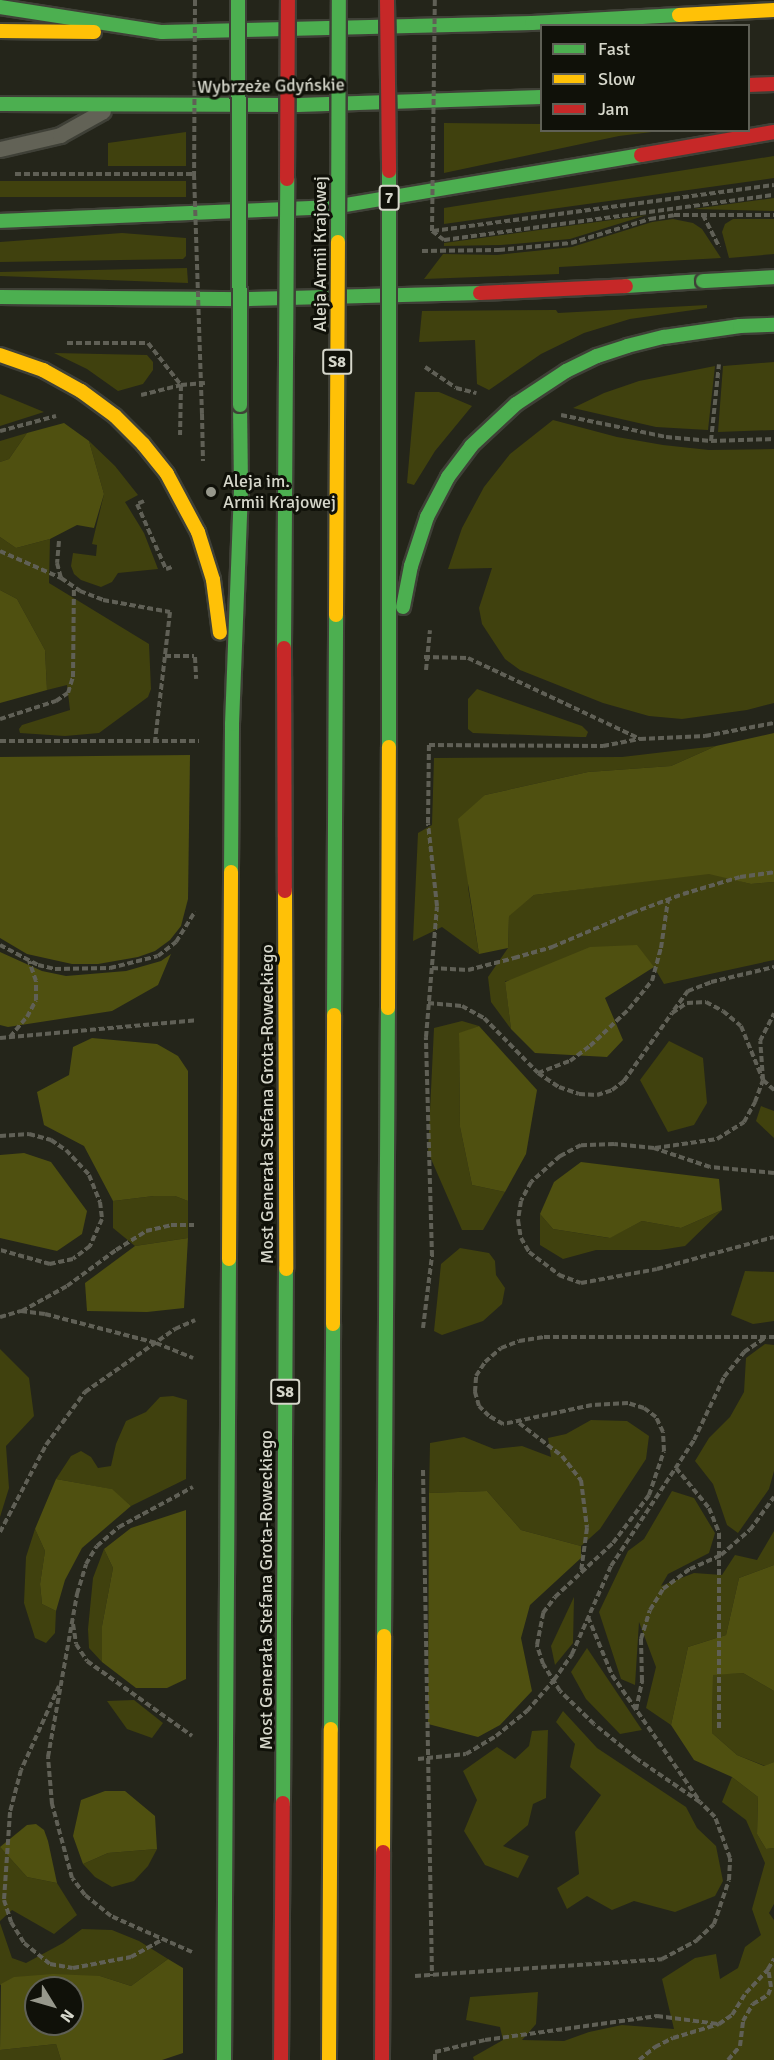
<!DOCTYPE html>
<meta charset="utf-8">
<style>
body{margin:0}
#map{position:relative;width:774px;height:2060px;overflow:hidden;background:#24251a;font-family:Signika,sans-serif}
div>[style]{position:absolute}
.green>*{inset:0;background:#40410e;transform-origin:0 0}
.forest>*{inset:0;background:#4f5010}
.path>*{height:4px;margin-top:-2px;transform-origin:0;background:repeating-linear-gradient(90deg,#606056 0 6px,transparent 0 9px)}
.roads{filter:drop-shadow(2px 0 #3f4037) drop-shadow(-2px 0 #3f4037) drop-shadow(0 2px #3f4037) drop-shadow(0 -2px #3f4037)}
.lane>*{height:15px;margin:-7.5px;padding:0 7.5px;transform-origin:7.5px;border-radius:7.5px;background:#626256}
.fast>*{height:14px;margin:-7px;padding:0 7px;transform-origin:7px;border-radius:7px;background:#4caf50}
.slow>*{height:14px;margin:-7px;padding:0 7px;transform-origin:7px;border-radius:7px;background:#ffc107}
.jam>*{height:14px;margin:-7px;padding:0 7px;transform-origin:7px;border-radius:7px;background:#c62828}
.path-bridge>*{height:4px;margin-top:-2px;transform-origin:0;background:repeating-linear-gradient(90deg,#606056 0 6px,transparent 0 9px)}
.bridges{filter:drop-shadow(2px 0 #3f4037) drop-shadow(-2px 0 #3f4037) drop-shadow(0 2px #3f4037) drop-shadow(0 -2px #3f4037)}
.fast-bridge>*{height:14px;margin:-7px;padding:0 7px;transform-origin:7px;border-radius:7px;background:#4caf50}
.slow-bridge>*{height:14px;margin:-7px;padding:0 7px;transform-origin:7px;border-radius:7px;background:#ffc107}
.jam-bridge>*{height:14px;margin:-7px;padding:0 7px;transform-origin:7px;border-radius:7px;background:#c62828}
.dots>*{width:16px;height:16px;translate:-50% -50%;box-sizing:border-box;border:3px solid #101109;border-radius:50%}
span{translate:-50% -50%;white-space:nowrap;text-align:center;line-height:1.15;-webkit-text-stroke:6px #101109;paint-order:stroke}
.shield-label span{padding:2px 4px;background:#101109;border:2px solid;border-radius:4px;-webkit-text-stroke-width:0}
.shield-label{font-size:16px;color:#d5d6ca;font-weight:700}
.street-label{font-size:18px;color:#d5d6ca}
.poi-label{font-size:18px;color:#d5d6ca}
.left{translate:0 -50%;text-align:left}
.legend{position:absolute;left:540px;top:24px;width:210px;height:108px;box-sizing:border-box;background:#101109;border:2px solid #5f6056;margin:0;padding:8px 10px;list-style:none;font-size:18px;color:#d5d6ca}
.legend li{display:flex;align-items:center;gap:12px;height:30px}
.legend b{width:30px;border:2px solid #5f6056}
.north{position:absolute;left:24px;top:1976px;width:60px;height:60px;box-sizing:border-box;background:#101109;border:2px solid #5f6056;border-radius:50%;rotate:127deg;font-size:16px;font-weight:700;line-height:24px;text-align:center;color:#d5d6ca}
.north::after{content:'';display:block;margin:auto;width:21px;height:27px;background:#97988c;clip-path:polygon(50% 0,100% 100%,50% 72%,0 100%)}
</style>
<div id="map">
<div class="green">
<i style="clip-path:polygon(444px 123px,541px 124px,542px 130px,660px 131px,619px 136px,444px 173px)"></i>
<i style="clip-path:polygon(186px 132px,186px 166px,108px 166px,108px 143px)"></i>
<i style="clip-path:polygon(774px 156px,774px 178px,444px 224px,444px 208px)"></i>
<i style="left:186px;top:181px;width:16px;height:186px;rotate:90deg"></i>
<i style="clip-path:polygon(774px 198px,774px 211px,693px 209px)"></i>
<i style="clip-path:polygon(647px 215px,570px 239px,501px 245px,444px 246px,444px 243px)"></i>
<i style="clip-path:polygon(673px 219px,693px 223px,702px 229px,721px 258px,559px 267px,559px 274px,424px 279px,443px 254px,497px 255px,572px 247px,652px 222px)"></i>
<i style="clip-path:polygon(733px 219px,774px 219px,774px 254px,729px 258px,722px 232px,725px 224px)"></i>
<i style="clip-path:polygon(122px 233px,186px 238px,186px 256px,183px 259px,0 262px,0 242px)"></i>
<i style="clip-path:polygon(187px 268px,188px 283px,0 276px,0 272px)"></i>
<i style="clip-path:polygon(707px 305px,707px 308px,630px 319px,584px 333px,541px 354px,489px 390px,477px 384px,475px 340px,419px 342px,422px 311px,556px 310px,558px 313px)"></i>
<i style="clip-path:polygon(54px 353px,147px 355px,153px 362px,153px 370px,143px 384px,118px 391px,87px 369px)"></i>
<i style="clip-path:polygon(774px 362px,774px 430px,718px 432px,723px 366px)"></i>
<i style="clip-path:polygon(715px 366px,708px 430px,656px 427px,573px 408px,604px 393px,639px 381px)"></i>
<i style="clip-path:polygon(415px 392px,439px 392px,472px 406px,435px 451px,414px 485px,407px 483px)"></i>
<i style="clip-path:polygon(0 394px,15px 400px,44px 412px,0 426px)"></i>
<i style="clip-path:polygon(553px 420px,617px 437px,663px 445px,709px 450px,774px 449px,774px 703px,747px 710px,682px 719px,649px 716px,603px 703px,520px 670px,505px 659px,482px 624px,479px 608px,492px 568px,448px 569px,462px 528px,484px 487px,510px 454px)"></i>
<i style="clip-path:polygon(27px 433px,9px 459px,0 462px,0 441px)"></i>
<i style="clip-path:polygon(89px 441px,115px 466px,138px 495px,125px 502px,144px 533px,158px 569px,118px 573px,112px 582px,101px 587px,81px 580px,74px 574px,71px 566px,73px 553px,96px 556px,97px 545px,92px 544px,104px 494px)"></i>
<i style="clip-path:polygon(0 537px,16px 548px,50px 539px,49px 583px,149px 644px,151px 689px,148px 697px,99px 733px,65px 736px,20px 733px,19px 729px,22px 725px,70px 710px,67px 685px,47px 690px,45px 650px,17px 599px,0 590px)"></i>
<i style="clip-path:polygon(477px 689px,582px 726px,588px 732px,586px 737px,580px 737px,473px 733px,468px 729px,468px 699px)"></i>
<i style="clip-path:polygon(716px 746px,671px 766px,588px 772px,485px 795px,468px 887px,479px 954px,442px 927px,413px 941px,418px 833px,432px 825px,434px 758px,622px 757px)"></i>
<i style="clip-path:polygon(709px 873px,751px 884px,774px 882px,774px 960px,664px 984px,654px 967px,505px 981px,511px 1029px,491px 1002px,488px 977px,508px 948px,509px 915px,534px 895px)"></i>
<i style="clip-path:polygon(462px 1021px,479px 1026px,459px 1034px,460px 1127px,472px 1185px,505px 1192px,483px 1230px,462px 1230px,428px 1152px,434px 1028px)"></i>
<i style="clip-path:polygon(669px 1041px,703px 1058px,707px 1103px,694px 1125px,668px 1132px,640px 1080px)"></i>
<i style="clip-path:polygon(761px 1106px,774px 1111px,774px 1138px,756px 1121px)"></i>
<i style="clip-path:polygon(154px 1196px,175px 1196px,188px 1201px,188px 1238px,135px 1246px,113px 1228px,113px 1201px)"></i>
<i style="clip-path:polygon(722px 1210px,685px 1246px,660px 1250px,596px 1250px,563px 1259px,540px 1245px,540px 1214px,553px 1229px,609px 1238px,642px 1221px,681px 1228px)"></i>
<i style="clip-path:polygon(460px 1248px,489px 1253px,495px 1261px,496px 1275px,505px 1288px,502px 1304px,483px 1321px,442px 1335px,434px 1331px,441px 1264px)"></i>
<i style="clip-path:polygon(745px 1271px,774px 1272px,774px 1321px,753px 1324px,731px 1315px)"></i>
<i style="clip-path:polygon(765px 1344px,774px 1345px,774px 1471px,769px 1489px,738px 1533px,727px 1525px,713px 1484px,695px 1461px,709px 1438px,730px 1417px,744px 1392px,746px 1358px)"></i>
<i style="clip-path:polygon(0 1349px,29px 1378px,34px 1416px,6px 1446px,9px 1488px,0 1517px)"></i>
<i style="clip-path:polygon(173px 1396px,187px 1400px,186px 1479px,131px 1506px,111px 1489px,56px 1479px,71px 1456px,81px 1451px,91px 1457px,98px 1468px,111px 1466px,116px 1444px,126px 1421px,146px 1412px,160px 1397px)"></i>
<i style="clip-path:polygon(591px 1420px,627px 1421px,649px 1436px,646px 1459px,600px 1529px,581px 1546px,521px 1530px,487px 1491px,429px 1493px,430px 1443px,464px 1437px,494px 1449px,522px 1446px,551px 1457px,548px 1438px,566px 1434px)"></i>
<i style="clip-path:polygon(672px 1491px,694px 1498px,715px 1533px,709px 1553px,668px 1574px,661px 1586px,694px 1573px,722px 1575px,735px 1555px,757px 1560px,774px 1531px,774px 1565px,739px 1578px,726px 1635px,688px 1647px,671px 1725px,646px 1708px,656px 1667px,639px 1622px,635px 1685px,621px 1679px,599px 1612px,628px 1551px,644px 1539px)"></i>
<i style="clip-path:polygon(35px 1529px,45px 1551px,40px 1584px,42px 1604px,56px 1611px,55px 1633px,46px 1643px,35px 1638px,24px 1603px,26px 1557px)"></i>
<i style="clip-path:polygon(104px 1549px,113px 1568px,102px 1626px,102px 1662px,89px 1648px,88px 1629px,93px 1578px)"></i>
<i style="clip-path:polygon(574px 1597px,573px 1643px,555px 1665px,551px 1646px)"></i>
<i style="clip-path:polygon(587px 1648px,642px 1730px,620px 1734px,586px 1699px,571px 1672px)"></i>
<i style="clip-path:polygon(743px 1673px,774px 1691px,774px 1762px,765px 1766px,737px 1755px,712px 1733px,713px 1674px)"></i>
<i style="clip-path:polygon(134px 1700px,163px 1723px,152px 1738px,127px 1729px,107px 1701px)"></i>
<i style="clip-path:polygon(563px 1711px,597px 1748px,686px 1807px,697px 1828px,716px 1846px,723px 1881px,715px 1896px,675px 1912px,634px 1901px,612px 1910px,587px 1896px,567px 1909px,557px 1888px,579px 1874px,575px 1832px,601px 1795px,570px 1767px,575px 1744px,556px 1722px)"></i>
<i style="clip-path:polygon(548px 1730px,546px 1798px,533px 1804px,528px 1825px,503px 1846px,529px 1856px,518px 1878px,485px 1865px,464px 1831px,477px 1800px,463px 1771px,497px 1747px,515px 1759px,529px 1746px,532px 1731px)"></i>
<i style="clip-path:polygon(732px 1777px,758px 1797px,757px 1834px,766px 1849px,774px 1848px,774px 1904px,769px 1913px,774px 1920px,774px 2060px,474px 2060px,473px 2057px,503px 2040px,500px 2027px,466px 2020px,470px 1997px,538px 1992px,536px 2024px,522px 2040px,564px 2041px,589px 2032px,622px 2025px,674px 2029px,662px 1979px,695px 1958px,716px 1954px,720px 1979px,738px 1968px,745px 1947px,761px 1935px,752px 1909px,765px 1863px,746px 1820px,722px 1802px)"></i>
<i style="clip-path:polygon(0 1847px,27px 1877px,57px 1883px,77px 1915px,54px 1934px,12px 1910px,0 1921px)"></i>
<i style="clip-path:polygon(157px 1849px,148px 1866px,134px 1881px,112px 1887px,95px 1877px,83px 1864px,108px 1853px)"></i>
<i style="clip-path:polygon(0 1923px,12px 1958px,26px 1963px,63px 1943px,82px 1929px,112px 1930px,139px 1941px,168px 1959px,131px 1986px,100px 1976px,0 1985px)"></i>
<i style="clip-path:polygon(56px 2044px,61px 2060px,0 2060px,0 2050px)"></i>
</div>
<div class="forest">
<i style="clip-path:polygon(64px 423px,89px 441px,104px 494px,94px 528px,77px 525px,50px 539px,16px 548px,0 537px,0 462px,9px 459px,27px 433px)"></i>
<i style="clip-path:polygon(0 590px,17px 599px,45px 650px,47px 690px,0 703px)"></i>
<i style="clip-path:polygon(774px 733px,774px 882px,751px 884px,709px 874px,534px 895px,509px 916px,508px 948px,479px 954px,458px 819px,485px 795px,588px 772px,671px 766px,716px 746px)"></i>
<i style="clip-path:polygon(190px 755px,188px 899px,181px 926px,170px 940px,155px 951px,138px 957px,98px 964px,72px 964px,27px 954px,0 938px,0 757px)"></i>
<i style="clip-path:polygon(637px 945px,654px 967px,605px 998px,623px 1040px,607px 1057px,535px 1053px,511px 1029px,505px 982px,590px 947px)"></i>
<i style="clip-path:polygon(0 952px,42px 971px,66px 976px,126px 971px,161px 961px,171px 954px,158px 985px,112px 1011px,8px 1027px,0 1025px)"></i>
<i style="clip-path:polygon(479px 1026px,537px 1090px,526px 1154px,505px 1192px,472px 1185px,460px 1127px,459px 1033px)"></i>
<i style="clip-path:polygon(92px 1038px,157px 1044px,178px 1056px,188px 1071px,188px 1201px,175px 1196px,154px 1196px,113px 1201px,84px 1146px,44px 1125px,37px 1092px,69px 1075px,73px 1047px)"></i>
<i style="clip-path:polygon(24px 1153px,51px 1162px,87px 1211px,82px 1234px,57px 1251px,0 1238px,0 1155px)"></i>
<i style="clip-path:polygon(581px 1162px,719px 1179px,722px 1210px,681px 1228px,642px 1221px,610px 1238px,553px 1229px,540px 1214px,554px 1182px)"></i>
<i style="clip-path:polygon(188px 1238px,184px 1308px,147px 1312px,87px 1311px,85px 1283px,135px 1246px)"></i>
<i style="clip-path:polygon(56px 1479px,112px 1489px,131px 1506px,82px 1548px,65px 1580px,56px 1611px,42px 1604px,40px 1584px,45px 1551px,35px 1529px)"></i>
<i style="clip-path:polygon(487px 1491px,521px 1530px,581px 1546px,581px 1558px,530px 1605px,521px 1638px,532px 1691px,500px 1725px,478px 1737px,428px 1724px,429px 1493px)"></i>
<i style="clip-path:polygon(186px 1510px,186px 1679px,167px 1688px,136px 1688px,102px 1662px,102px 1626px,113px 1568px,104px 1549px,131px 1528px)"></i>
<i style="clip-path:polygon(774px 1565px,774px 1691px,743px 1673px,713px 1675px,712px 1733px,737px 1755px,764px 1766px,774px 1762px,774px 1848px,766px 1849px,757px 1834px,758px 1797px,732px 1777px,694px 1760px,671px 1725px,688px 1647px,726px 1635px,739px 1578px)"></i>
<i style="clip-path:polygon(105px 1791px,125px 1791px,155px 1816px,157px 1849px,108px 1853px,83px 1864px,73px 1836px,81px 1800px)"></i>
<i style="clip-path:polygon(36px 1824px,44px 1830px,48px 1841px,57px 1883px,27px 1877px,0 1847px,27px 1825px)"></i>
<i style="clip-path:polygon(evenodd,168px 1959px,183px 1968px,183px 2053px,162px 2060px,61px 2060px,56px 2044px,0 2050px,1px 1984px,14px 1977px,53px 1974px,100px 1976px,131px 1986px,168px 1959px,36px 1988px,72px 1988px,72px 2024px,36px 2024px,36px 1988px)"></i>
</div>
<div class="path">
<i style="left:15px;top:174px;width:179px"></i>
<i style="left:703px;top:215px;width:36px;rotate:63deg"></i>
<i style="left:432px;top:231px;width:15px;rotate:37deg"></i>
<i style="left:444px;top:240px;width:333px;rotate:-7.8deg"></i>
<i style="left:433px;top:231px;width:344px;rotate:-7.7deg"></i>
<i style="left:422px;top:251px;width:77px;rotate:-0.7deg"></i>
<i style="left:499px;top:250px;width:72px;rotate:-5.6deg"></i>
<i style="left:571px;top:243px;width:83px;rotate:-16.9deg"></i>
<i style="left:650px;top:219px;width:24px;rotate:-9deg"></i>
<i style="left:674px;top:215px;width:100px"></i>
<i style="left:67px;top:343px;width:81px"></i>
<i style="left:148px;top:343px;width:53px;rotate:51.8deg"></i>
<i style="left:181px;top:385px;width:50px;rotate:91.1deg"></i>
<i style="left:425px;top:367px;width:37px;rotate:34deg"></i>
<i style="left:456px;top:388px;width:21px;rotate:14deg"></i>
<i style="left:141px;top:395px;width:41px;rotate:-14deg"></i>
<i style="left:181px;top:385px;width:24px;rotate:-5deg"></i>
<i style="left:202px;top:414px;width:47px;rotate:88.8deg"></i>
<i style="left:561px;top:415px;width:107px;rotate:11.8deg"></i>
<i style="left:666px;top:437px;width:45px;rotate:5.1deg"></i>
<i style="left:711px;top:441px;width:63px;rotate:-1.8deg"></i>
<i style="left:0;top:431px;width:58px;rotate:-15deg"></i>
<i style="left:711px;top:441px;width:77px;rotate:-84.1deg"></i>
<i style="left:144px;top:501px;width:8px;rotate:157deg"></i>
<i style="left:137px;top:504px;width:71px;rotate:66deg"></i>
<i style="left:166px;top:569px;width:6px;rotate:-18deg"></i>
<i style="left:59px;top:541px;width:22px;rotate:95deg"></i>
<i style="left:57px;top:563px;width:16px;rotate:75deg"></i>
<i style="left:61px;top:578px;width:23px;rotate:34deg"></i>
<i style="left:80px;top:591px;width:25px;rotate:21deg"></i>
<i style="left:103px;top:600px;width:68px;rotate:10.2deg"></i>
<i style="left:170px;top:612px;width:130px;rotate:96.6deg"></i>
<i style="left:0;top:551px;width:67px;rotate:23.9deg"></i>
<i style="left:165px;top:656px;width:29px"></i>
<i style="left:424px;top:657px;width:44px;rotate:1.3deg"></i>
<i style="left:468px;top:658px;width:188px;rotate:25.2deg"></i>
<i style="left:0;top:719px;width:59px;rotate:-17.8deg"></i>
<i style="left:56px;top:701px;width:14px;rotate:-34deg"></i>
<i style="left:68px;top:693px;width:17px;rotate:-73deg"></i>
<i style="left:73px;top:677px;width:90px;rotate:-89.4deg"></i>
<i style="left:0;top:741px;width:199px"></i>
<i style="left:429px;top:745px;width:174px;rotate:0.3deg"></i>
<i style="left:603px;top:746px;width:38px;rotate:-11deg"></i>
<i style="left:640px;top:739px;width:65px;rotate:-2.6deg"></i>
<i style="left:705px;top:736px;width:70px;rotate:-10.7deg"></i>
<i style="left:0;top:945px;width:43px;rotate:27.8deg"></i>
<i style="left:38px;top:965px;width:17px;rotate:13deg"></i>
<i style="left:55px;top:969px;width:55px;rotate:-1deg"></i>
<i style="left:110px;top:968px;width:49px;rotate:-14deg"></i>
<i style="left:158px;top:956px;width:23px;rotate:-38deg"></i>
<i style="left:176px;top:942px;width:36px;rotate:-58deg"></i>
<i style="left:432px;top:968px;width:36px;rotate:3deg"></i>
<i style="left:468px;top:970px;width:48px;rotate:-14.6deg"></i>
<i style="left:514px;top:958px;width:40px;rotate:-16deg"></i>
<i style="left:552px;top:947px;width:87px;rotate:-23deg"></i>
<i style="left:632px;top:913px;width:54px;rotate:-20.4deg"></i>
<i style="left:683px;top:894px;width:59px;rotate:-16.6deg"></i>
<i style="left:740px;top:877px;width:34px;rotate:-8deg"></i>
<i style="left:428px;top:1003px;width:34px;rotate:5deg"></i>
<i style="left:462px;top:1006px;width:25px;rotate:29deg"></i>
<i style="left:484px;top:1018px;width:77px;rotate:45.5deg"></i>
<i style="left:538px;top:1073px;width:25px;rotate:34deg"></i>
<i style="left:559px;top:1087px;width:21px;rotate:19deg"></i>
<i style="left:579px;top:1094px;width:18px;rotate:3deg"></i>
<i style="left:597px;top:1095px;width:16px;rotate:-18deg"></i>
<i style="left:612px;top:1090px;width:15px;rotate:-37deg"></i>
<i style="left:624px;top:1081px;width:83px;rotate:-54.8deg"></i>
<i style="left:672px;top:1013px;width:18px;rotate:-34deg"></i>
<i style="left:687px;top:1003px;width:19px;rotate:-3deg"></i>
<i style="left:706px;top:1002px;width:19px;rotate:28deg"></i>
<i style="left:723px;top:1011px;width:23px;rotate:40deg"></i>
<i style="left:741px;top:1026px;width:58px;rotate:67.8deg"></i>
<i style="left:763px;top:1080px;width:15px;rotate:42deg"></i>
<i style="left:674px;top:1010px;width:24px;rotate:-54deg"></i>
<i style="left:688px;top:991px;width:25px;rotate:-21deg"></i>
<i style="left:711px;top:982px;width:65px;rotate:-13.4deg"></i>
<i style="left:10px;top:1037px;width:26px;rotate:-50deg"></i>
<i style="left:27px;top:1017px;width:19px;rotate:-62deg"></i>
<i style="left:36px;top:1000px;width:19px;rotate:-90deg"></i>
<i style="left:36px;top:981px;width:21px;rotate:-109deg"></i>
<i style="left:0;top:1038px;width:197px;rotate:-5.2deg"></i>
<i style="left:538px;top:1073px;width:34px;rotate:-21deg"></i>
<i style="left:570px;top:1061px;width:25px;rotate:-37deg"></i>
<i style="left:590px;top:1046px;width:54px;rotate:-43.5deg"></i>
<i style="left:629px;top:1009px;width:36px;rotate:-51deg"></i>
<i style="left:652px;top:981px;width:34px;rotate:-75deg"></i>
<i style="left:661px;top:948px;width:49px;rotate:-81.7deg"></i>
<i style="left:0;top:1136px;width:29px;rotate:-4deg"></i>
<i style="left:29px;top:1134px;width:23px;rotate:15deg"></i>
<i style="left:51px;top:1140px;width:18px;rotate:34deg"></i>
<i style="left:66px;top:1150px;width:34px;rotate:47deg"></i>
<i style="left:89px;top:1175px;width:29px;rotate:68deg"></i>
<i style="left:100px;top:1202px;width:17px;rotate:83deg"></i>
<i style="left:102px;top:1219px;width:30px;rotate:114deg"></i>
<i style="left:90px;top:1246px;width:21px;rotate:143deg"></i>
<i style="left:73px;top:1259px;width:24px;rotate:168deg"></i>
<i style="left:50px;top:1264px;width:52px;rotate:-164.4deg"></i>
<i style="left:655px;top:1148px;width:63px;rotate:-8.3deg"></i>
<i style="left:717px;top:1139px;width:32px;rotate:-32deg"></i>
<i style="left:744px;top:1122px;width:23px;rotate:-61deg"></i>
<i style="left:755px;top:1102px;width:23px;rotate:-70deg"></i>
<i style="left:763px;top:1080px;width:39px;rotate:-94deg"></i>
<i style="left:760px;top:1041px;width:31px;rotate:-63deg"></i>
<i style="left:774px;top:1173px;width:64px;rotate:-174.6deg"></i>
<i style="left:710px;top:1167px;width:59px;rotate:-161.3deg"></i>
<i style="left:654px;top:1148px;width:40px;rotate:-174.3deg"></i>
<i style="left:614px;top:1144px;width:33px;rotate:178deg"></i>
<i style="left:581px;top:1145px;width:24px;rotate:152deg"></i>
<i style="left:560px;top:1156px;width:39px;rotate:138deg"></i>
<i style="left:531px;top:1182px;width:21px;rotate:118deg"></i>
<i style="left:521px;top:1201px;width:19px;rotate:99deg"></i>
<i style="left:518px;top:1220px;width:18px;rotate:81deg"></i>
<i style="left:521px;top:1238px;width:16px;rotate:60deg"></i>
<i style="left:529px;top:1252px;width:38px;rotate:37deg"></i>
<i style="left:559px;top:1275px;width:23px;rotate:20deg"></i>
<i style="left:581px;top:1283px;width:77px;rotate:-10.4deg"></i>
<i style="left:657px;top:1269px;width:121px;rotate:-15.3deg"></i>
<i style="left:22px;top:1311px;width:51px;rotate:-29.1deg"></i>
<i style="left:67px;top:1286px;width:61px;rotate:-36.3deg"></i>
<i style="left:116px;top:1250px;width:36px;rotate:-32deg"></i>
<i style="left:146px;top:1231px;width:26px;rotate:-13deg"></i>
<i style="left:171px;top:1225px;width:23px"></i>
<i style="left:0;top:1317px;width:22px;rotate:-16deg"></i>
<i style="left:21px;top:1311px;width:24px;rotate:7deg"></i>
<i style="left:45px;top:1314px;width:115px;rotate:14.6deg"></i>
<i style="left:156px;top:1343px;width:40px;rotate:22deg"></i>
<i style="left:423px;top:1328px;width:73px;rotate:-82.9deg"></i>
<i style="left:432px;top:1256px;width:219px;rotate:-91.6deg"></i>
<i style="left:426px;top:1037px;width:131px;rotate:-85.2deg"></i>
<i style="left:437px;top:906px;width:83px;rotate:-96.2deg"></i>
<i style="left:428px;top:823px;width:78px;rotate:-89.3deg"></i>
<i style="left:519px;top:1423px;width:54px;rotate:37.5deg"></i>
<i style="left:562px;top:1456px;width:31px;rotate:52deg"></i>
<i style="left:581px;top:1480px;width:48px;rotate:82.9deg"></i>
<i style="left:587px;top:1528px;width:44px;rotate:97.8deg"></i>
<i style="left:676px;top:1468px;width:52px;rotate:50.5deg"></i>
<i style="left:709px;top:1508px;width:27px;rotate:68deg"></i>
<i style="left:719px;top:1533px;width:197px;rotate:90deg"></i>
<i style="left:423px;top:1470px;width:506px;rotate:88.98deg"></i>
<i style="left:0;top:1532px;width:98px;rotate:-62.1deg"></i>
<i style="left:46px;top:1445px;width:66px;rotate:-53.7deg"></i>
<i style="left:85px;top:1392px;width:110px;rotate:-35deg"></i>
<i style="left:175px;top:1329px;width:22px;rotate:-24deg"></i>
<i style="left:588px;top:1617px;width:63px;rotate:67.5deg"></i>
<i style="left:612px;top:1675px;width:152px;rotate:55.2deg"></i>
<i style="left:73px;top:1624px;width:20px;rotate:81deg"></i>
<i style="left:76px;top:1644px;width:20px;rotate:57deg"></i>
<i style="left:87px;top:1661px;width:129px;rotate:35.5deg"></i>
<i style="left:59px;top:1686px;width:92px;rotate:114.3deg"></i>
<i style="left:21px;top:1770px;width:43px;rotate:104.7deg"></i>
<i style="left:10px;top:1812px;width:88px;rotate:93.9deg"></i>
<i style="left:4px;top:1900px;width:23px;rotate:72deg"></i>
<i style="left:11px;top:1922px;width:25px;rotate:58deg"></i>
<i style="left:24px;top:1943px;width:33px;rotate:39deg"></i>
<i style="left:50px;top:1964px;width:23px;rotate:10deg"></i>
<i style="left:73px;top:1968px;width:59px;rotate:-10.7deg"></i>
<i style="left:131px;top:1957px;width:35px;rotate:-29deg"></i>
<i style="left:636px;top:1710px;width:30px;rotate:-78deg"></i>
<i style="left:642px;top:1681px;width:42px;rotate:-91.4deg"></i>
<i style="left:641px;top:1639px;width:30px;rotate:-73deg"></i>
<i style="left:650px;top:1610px;width:25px;rotate:-58deg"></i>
<i style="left:663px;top:1589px;width:34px;rotate:-37deg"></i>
<i style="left:690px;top:1569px;width:34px;rotate:-24deg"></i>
<i style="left:721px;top:1555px;width:38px;rotate:-41deg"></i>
<i style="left:750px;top:1530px;width:41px;rotate:-54deg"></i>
<i style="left:418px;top:1759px;width:48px;rotate:-5.9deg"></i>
<i style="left:466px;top:1754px;width:35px;rotate:-31deg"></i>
<i style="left:496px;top:1736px;width:40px;rotate:-39deg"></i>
<i style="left:527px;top:1711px;width:41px;rotate:-48.9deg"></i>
<i style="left:554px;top:1680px;width:32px;rotate:-55deg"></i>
<i style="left:572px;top:1654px;width:96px;rotate:-66.1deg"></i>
<i style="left:611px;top:1566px;width:151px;rotate:-56.6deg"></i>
<i style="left:694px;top:1440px;width:70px;rotate:-64.5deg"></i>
<i style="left:724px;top:1377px;width:32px;rotate:-51deg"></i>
<i style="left:744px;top:1352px;width:27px;rotate:-34deg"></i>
<i style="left:192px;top:1952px;width:89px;rotate:-156deg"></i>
<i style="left:111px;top:1916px;width:33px;rotate:-141deg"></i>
<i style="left:85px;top:1895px;width:21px;rotate:-127deg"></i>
<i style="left:72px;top:1878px;width:77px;rotate:-105.1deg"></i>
<i style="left:52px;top:1804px;width:47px;rotate:-94.9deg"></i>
<i style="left:48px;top:1757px;width:166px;rotate:-79.9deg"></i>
<i style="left:77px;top:1594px;width:31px;rotate:-73deg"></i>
<i style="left:86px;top:1564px;width:21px;rotate:-59deg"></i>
<i style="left:97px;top:1546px;width:29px;rotate:-41deg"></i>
<i style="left:119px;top:1527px;width:84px;rotate:-28.4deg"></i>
<i style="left:415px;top:1976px;width:248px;rotate:-3.9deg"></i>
<i style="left:662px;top:1959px;width:40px;rotate:-28deg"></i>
<i style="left:697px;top:1940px;width:23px;rotate:-43deg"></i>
<i style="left:714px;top:1924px;width:46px;rotate:-71.2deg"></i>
<i style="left:729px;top:1880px;width:22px;rotate:-87deg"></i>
<i style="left:730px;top:1858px;width:44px;rotate:-110.1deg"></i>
<i style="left:715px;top:1817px;width:21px;rotate:-135deg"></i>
<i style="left:700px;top:1802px;width:76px;rotate:-145.7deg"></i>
<i style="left:637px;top:1759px;width:55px;rotate:-140.9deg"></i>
<i style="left:594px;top:1724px;width:47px;rotate:-135.9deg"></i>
<i style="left:560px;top:1691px;width:32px;rotate:-122deg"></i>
<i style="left:543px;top:1664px;width:20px;rotate:-108deg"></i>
<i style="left:537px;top:1645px;width:33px;rotate:-79deg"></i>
<i style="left:543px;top:1613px;width:20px;rotate:-53deg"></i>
<i style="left:555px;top:1597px;width:79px;rotate:-43deg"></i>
<i style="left:613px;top:1543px;width:60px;rotate:-53.1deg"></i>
<i style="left:649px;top:1495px;width:46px;rotate:-71.2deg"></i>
<i style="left:664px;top:1451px;width:19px;rotate:-93deg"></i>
<i style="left:663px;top:1432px;width:17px;rotate:-115deg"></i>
<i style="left:656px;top:1417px;width:15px;rotate:-143deg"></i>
<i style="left:644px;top:1408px;width:17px;rotate:-163deg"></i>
<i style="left:628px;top:1403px;width:36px;rotate:177deg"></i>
<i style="left:592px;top:1405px;width:91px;rotate:167.9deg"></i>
<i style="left:503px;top:1424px;width:16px;rotate:-150deg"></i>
<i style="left:489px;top:1416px;width:14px;rotate:-135deg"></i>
<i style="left:479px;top:1406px;width:15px;rotate:-106deg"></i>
<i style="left:475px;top:1392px;width:16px;rotate:-86deg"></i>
<i style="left:476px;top:1376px;width:17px;rotate:-57deg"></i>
<i style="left:485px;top:1362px;width:21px;rotate:-41deg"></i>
<i style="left:501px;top:1348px;width:19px;rotate:-21deg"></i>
<i style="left:519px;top:1341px;width:25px;rotate:-9deg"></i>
<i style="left:544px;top:1337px;width:230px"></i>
<i style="left:435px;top:2060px;width:8px;rotate:-90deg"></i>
<i style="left:435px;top:2052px;width:51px;rotate:-13.5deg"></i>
<i style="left:485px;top:2040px;width:174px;rotate:-7.9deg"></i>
<i style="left:657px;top:2016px;width:63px;rotate:7.4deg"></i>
<i style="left:639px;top:2060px;width:21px;rotate:-39deg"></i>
<i style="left:655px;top:2047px;width:20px;rotate:-27deg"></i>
<i style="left:673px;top:2038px;width:48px;rotate:-16.9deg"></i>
<i style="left:719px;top:2024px;width:16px;rotate:-35deg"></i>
<i style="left:732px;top:2015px;width:26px;rotate:-58deg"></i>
<i style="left:746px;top:1993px;width:33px;rotate:-47deg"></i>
<i style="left:728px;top:2060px;width:18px;rotate:-49deg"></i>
<i style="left:740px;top:2046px;width:25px;rotate:-83deg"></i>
<i style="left:743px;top:2021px;width:20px;rotate:-60deg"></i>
<i style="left:753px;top:2004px;width:17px;rotate:-31deg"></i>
<i style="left:768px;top:1995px;width:9px;rotate:-69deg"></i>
<i style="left:771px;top:1987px;width:18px;rotate:-99deg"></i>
<i style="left:768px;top:1969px;width:12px;rotate:-59deg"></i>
</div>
<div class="roads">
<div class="lane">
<i style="left:0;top:149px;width:62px;rotate:-13.1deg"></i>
<i style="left:60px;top:135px;width:49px;rotate:-29.2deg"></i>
</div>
<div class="fast">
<i style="left:0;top:7px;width:164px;rotate:8.8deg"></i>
<i style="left:162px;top:32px;width:370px;rotate:-1.4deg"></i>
<i style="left:532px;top:23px;width:147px;rotate:-3.1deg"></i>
<i style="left:0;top:104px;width:297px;rotate:0.2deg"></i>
<i style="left:297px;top:105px;width:245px;rotate:-1.9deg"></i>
<i style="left:0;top:221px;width:334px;rotate:-2.4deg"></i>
<i style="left:334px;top:207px;width:311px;rotate:-9.6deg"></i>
<i style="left:626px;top:286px;width:77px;rotate:-3.7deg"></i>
<i style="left:0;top:297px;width:249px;rotate:0.5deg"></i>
<i style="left:249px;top:299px;width:231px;rotate:-1.5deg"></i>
<i style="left:240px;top:405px;width:83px;rotate:89.3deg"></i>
</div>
<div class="slow">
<i style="left:679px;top:15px;width:95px;rotate:-3deg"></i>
<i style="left:0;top:31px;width:94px;rotate:0.6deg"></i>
</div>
<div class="jam">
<i style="left:748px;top:85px;width:26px;rotate:-2deg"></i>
<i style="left:641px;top:155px;width:135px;rotate:-9.8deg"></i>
<i style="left:480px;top:293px;width:146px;rotate:-2.7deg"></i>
</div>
</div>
<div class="path-bridge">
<i style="left:195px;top:0;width:174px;rotate:90.3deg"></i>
<i style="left:194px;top:174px;width:240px;rotate:88.1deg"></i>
<i style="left:432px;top:231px;width:231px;rotate:-89.3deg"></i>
<i style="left:195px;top:657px;width:22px;rotate:87deg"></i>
<i style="left:426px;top:670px;width:40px;rotate:-84.3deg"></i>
</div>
<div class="bridges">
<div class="fast-bridge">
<i style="left:238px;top:0;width:405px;rotate:89.7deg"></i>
<i style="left:338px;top:242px;width:242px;rotate:-89.8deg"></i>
<i style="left:703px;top:281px;width:71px;rotate:-3.2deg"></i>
<i style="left:403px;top:607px;width:42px;rotate:-79deg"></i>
<i style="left:411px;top:566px;width:52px;rotate:-71.9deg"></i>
<i style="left:427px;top:517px;width:45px;rotate:-62.3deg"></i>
<i style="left:448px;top:477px;width:39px;rotate:-53deg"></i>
<i style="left:471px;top:446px;width:62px;rotate:-43deg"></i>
<i style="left:516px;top:404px;width:60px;rotate:-33.4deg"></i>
<i style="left:566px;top:371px;width:34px;rotate:-26deg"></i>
<i style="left:597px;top:356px;width:32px;rotate:-18deg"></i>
<i style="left:627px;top:346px;width:38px;rotate:-14deg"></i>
<i style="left:664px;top:337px;width:77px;rotate:-8.2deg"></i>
<i style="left:740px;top:326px;width:34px;rotate:-2deg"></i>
<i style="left:284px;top:648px;width:469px;rotate:-89.6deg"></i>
<i style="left:389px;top:747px;width:576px;rotate:-90deg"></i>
<i style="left:231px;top:872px;width:148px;rotate:-89.6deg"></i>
<i style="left:232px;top:724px;width:236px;rotate:-87.8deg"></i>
<i style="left:334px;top:1015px;width:400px;rotate:-89.7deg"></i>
<i style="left:384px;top:1636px;width:628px;rotate:-89.64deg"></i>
<i style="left:331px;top:1729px;width:405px;rotate:-89.7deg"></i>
<i style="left:283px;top:1803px;width:534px;rotate:-89.68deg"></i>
<i style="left:224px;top:2060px;width:801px;rotate:-89.64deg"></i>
</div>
<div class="slow-bridge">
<i style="left:0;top:355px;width:46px;rotate:19.2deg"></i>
<i style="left:43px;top:370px;width:43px;rotate:28.9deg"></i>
<i style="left:81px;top:391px;width:42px;rotate:36.3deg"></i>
<i style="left:115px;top:416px;width:40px;rotate:45deg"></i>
<i style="left:143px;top:444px;width:38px;rotate:51deg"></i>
<i style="left:167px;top:474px;width:66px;rotate:61.9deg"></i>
<i style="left:198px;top:532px;width:50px;rotate:72.6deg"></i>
<i style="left:213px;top:580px;width:53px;rotate:82.5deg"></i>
<i style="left:336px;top:615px;width:373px;rotate:-89.7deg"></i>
<i style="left:285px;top:891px;width:378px;rotate:89.8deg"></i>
<i style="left:388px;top:1008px;width:261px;rotate:-89.8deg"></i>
<i style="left:229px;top:1259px;width:387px;rotate:-89.7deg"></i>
<i style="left:333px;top:1324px;width:309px;rotate:-89.8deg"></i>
<i style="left:383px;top:1852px;width:216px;rotate:-89.7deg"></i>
<i style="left:329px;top:2060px;width:331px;rotate:-89.7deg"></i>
</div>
<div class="jam-bridge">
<i style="left:387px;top:0;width:171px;rotate:89.3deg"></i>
<i style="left:287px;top:179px;width:179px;rotate:-89.7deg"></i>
<i style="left:284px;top:648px;width:243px;rotate:89.8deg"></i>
<i style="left:281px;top:2060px;width:257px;rotate:-89.6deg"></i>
<i style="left:382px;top:2060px;width:208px;rotate:-89.7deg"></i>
</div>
</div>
<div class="dots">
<i style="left:211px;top:492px;background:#97988c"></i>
</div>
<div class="shield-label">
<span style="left:389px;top:198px">7</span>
<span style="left:337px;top:362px">S8</span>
<span style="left:285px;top:1392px">S8</span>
</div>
<div class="street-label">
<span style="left:271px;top:86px;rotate:-1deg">Wybrzeże Gdyńskie</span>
<span style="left:320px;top:254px;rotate:-90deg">Aleja Armii Krajowej</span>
<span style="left:267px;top:1104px;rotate:-90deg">Most Generała Stefana Grota-Roweckiego</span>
<span style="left:266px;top:1590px;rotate:-90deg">Most Generała Stefana Grota-Roweckiego</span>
</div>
<div class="poi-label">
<span class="left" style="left:223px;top:492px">Aleja im.<br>Armii Krajowej</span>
</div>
<ul class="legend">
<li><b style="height:8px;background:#4caf50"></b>Fast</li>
<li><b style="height:8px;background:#ffc107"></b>Slow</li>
<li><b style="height:8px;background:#c62828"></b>Jam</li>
</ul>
<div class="north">N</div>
</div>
